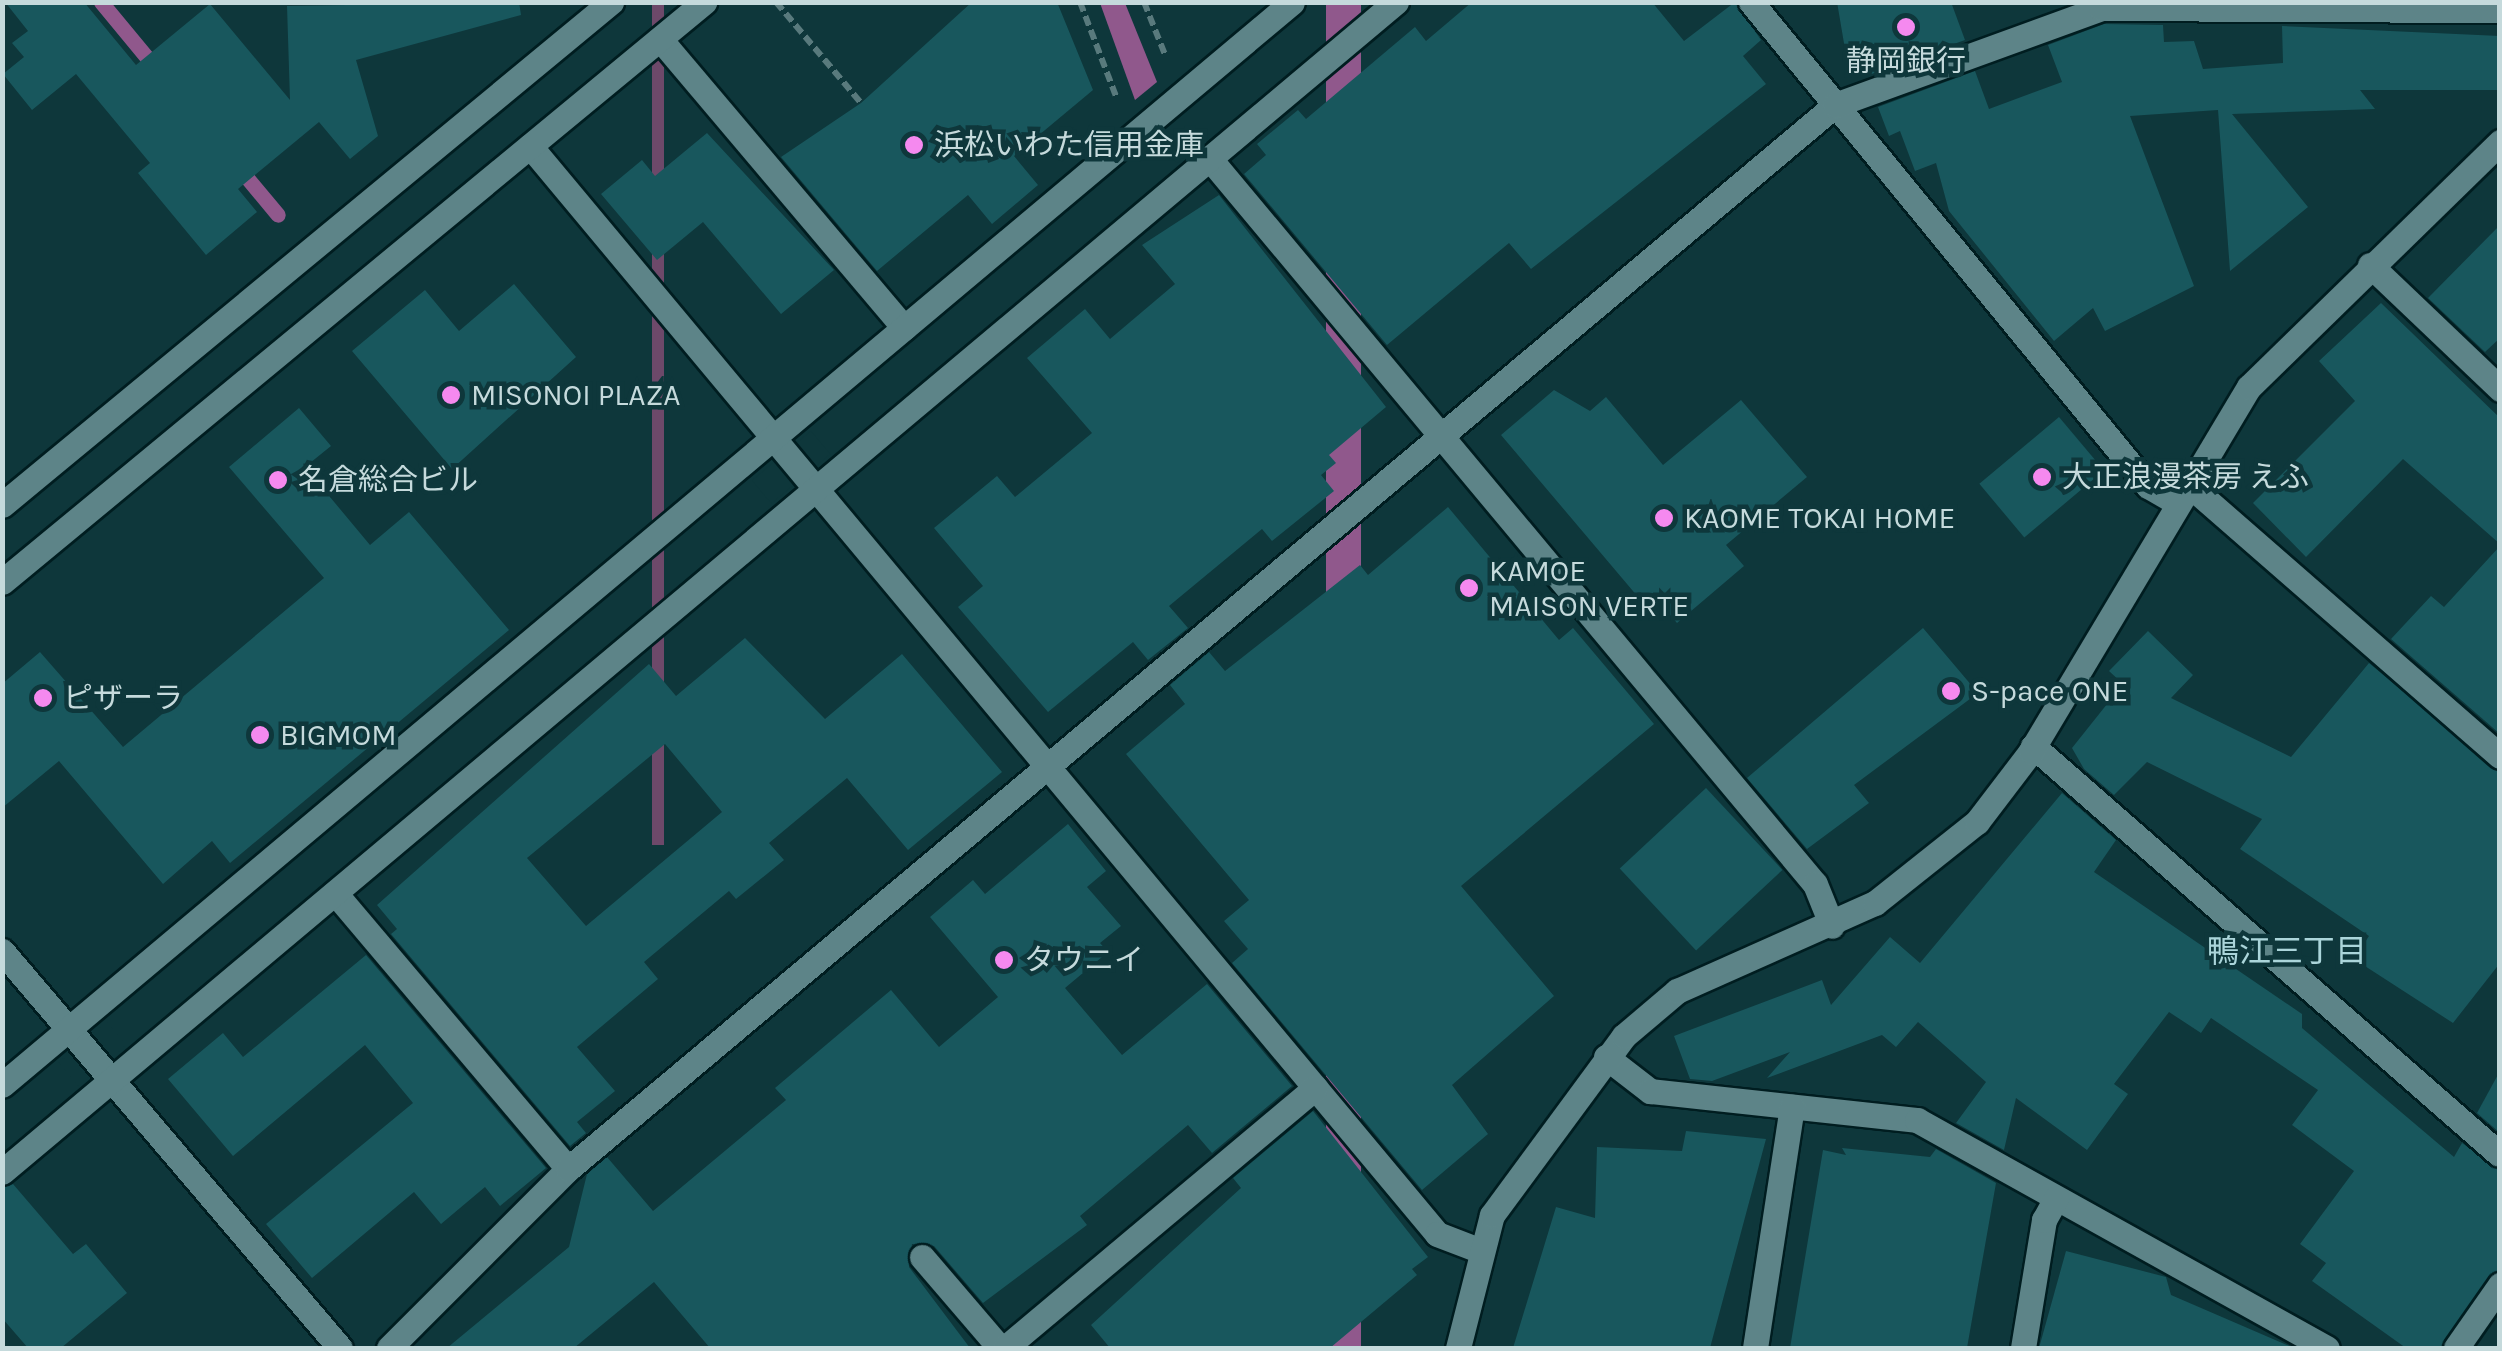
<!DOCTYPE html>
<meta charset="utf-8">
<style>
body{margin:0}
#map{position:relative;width:2502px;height:1351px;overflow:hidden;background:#0e373b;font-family:Karla,"Noto Sans JP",sans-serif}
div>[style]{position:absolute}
.green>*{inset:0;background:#6d496a;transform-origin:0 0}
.water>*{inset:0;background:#90588c;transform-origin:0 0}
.pier>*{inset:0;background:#0e373b;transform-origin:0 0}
.stream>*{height:15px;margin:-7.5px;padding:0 7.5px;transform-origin:7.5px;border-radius:7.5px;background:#90588c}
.building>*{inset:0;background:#18575d;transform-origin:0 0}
.path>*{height:6px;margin-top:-3px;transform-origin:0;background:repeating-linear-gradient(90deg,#597a7d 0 10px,transparent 0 15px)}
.roads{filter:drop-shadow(2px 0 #001d20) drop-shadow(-2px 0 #001d20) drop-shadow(0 2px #001d20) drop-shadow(0 -2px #001d20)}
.service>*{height:25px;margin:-12.5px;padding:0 12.5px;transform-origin:12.5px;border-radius:12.5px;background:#5d8488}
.minor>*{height:25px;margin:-12.5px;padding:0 12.5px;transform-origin:12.5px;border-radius:12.5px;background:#5d8488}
.tertiary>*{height:25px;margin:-12.5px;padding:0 12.5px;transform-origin:12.5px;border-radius:12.5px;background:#5d8488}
.dots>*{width:28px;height:28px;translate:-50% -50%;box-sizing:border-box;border:5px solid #0e373b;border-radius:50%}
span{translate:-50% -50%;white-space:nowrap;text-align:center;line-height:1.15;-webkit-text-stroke:9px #0e373b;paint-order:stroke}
.poi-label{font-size:30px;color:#c5dadc}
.left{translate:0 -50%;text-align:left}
.neighbourhood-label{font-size:32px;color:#abd5da}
.frame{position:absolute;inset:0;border:5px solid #c5dadc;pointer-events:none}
</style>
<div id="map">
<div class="green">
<i style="left:652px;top:3px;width:12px;height:842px"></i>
</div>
<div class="water">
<i style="clip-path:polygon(1100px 3px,1125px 3px,1157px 82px,1135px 100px)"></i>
<i style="left:1326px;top:3px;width:35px;height:1728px"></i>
</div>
<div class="pier">
<i style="left:811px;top:431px;width:30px;height:77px;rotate:50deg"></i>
<i style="left:107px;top:1022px;width:30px;height:63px;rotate:50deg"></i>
</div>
<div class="stream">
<i style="left:101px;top:2px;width:91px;rotate:50.4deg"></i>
<i style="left:238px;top:167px;width:62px;rotate:50.2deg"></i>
</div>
<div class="building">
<i style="clip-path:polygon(5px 2px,84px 2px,136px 65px,210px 4px,290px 100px,287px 6px,519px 2px,521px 15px,356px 60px,378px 136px,350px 159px,319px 122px,238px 189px,257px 212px,206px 255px,138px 173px,150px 163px,76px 74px,32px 110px,3px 74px,24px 57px,12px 43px,28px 31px)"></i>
<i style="clip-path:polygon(972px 2px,1057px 2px,1093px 90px,1014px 156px,1038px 185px,992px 224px,968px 195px,877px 271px,781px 157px,861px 103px)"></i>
<i style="clip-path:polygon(1472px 2px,1652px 2px,1684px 41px,1735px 2px,1761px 40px,1743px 56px,1766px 84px,1531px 269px,1509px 243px,1387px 345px,1244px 174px,1266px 155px,1257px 144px,1298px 110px,1306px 119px,1415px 27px,1426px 41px)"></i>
<i style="clip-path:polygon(1837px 2px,1951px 2px,1965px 40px,1866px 76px,1858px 53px,1846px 55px)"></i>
<i style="clip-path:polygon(2104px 24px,2163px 25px,2164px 42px,2194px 41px,2203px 69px,2283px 63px,2282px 26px,2500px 36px,2500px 90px,2360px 90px,2375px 109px,2232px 114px,2308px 207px,2230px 271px,2218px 110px,2130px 116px,2194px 286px,2105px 331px,2093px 308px,2054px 341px,1949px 211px,1936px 163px,1915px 171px,1900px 131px,1889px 136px,1878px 107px,1975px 71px,1989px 109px,2062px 82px,2048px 45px)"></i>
<i style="clip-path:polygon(707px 133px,834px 270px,781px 314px,703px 222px,657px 260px,601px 194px,642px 160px,655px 176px)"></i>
<i style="clip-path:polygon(1219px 195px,1386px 407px,1329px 455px,1336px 463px,1321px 475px,1334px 491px,1272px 541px,1262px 529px,1169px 606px,1188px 628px,1148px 660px,1133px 642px,1048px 712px,958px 607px,983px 586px,934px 528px,997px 476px,1015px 497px,1092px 433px,1027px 358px,1085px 309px,1110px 339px,1175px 284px,1142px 245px)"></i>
<i style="clip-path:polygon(2500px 225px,2500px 338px,2485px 352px,2428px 298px)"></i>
<i style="clip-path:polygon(514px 284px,576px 357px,452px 469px,352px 351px,425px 290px,459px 331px)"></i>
<i style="clip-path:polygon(2381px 303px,2500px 418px,2500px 544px,2403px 459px,2306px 557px,2253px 503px,2355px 401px,2319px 361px)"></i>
<i style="clip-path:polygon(1554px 390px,1590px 411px,1606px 397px,1663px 465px,1741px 400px,1807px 477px,1726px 545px,1744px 566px,1677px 623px,1659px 602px,1649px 610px,1501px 435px)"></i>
<i style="clip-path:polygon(299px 408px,331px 446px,305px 467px,370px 545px,409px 512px,509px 630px,230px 863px,212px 841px,163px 884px,59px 761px,2px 808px,2px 684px,40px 652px,123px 747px,324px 578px,229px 467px)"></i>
<i style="left:2059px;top:417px;width:70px;height:104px;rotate:50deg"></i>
<i style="clip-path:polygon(1448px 507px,1559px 640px,1573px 628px,1654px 724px,1461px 886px,1554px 996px,1452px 1085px,1488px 1134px,1422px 1190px,1232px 963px,1248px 949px,1224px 921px,1249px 900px,1126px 754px,1185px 704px,1170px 685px,1209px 652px,1225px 671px,1360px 565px,1368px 575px)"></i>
<i style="clip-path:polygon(2500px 546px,2500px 734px,2391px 639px,2431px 596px,2444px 607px)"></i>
<i style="clip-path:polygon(1923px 628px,1978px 693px,1854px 785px,1869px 803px,1807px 849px,1747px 778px)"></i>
<i style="clip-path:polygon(2148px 631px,2193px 675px,2171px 698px,2291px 757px,2369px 663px,2500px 772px,2500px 963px,2453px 1023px,2354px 959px,2369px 936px,2240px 849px,2262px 819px,2147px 762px,2114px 795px,2084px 769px,2072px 748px,2123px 684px,2109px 671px)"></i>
<i style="clip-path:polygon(evenodd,745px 638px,825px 719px,902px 654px,1002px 772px,908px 850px,847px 778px,769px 843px,784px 860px,736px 899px,729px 891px,644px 962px,658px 979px,577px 1047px,615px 1091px,577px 1122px,586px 1133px,570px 1146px,391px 934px,397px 929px,377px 905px,649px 664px,676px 696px,745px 638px,665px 744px,722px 812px,586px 926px,527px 858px,665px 744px)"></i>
<i style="left:1706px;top:788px;width:112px;height:118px;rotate:47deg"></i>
<i style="clip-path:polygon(2062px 793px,2116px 840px,2094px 872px,2302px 1014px,2302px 1028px,2454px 1157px,2462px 1143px,2500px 1170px,2500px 1269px,2440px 1348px,2406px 1348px,2312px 1281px,2326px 1263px,2300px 1244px,2354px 1171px,2292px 1125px,2318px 1090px,2211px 1018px,2201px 1033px,2169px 1012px,2114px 1084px,2128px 1094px,2087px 1150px,2016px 1098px,2004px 1150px,1956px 1123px,1986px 1082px,1918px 1022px,1896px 1047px,1882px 1035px,1767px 1078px,1790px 1052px,1712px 1081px,1690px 1079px,1674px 1036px,1822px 980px,1831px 1005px,1890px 937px,1920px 963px)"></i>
<i style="clip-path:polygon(1068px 824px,1106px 871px,1087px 887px,1121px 926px,1100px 943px,1108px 952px,1065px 988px,1122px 1055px,1207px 984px,1292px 1086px,1212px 1153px,1188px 1125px,1080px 1216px,1087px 1225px,983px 1303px,934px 1246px,912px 1244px,909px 1267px,970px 1348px,710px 1348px,654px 1282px,574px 1348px,447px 1348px,569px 1247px,587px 1174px,607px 1157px,653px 1211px,786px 1100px,775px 1088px,891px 990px,939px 1047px,998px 997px,930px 917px,973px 880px,985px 894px)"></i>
<i style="clip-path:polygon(366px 955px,546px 1168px,500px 1206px,485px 1187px,441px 1224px,414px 1192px,312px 1278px,266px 1224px,413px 1103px,365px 1045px,233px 1156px,168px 1079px,223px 1033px,243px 1057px)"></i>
<i style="clip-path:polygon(2500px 1071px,2500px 1133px,2477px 1113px)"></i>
<i style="clip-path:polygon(1313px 1111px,1428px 1257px,1412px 1269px,1417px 1275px,1330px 1348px,1110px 1348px,1091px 1325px,1241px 1188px,1233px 1178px)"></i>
<i style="clip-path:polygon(1686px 1131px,1766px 1139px,1710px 1348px,1513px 1348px,1556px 1207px,1595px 1218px,1597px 1147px,1682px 1151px)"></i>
<i style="clip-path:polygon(1842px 1148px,1930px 1157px,1936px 1149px,1996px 1183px,1967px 1348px,1790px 1348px,1823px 1150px,1846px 1155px)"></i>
<i style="clip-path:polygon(13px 1184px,73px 1254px,86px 1244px,127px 1293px,61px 1348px,28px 1348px,2px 1318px,2px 1188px)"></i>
<i style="clip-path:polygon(2066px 1251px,2166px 1277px,2171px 1295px,2294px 1348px,2039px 1348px)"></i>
</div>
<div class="path">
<i style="left:776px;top:2px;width:132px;rotate:49.9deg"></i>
<i style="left:1080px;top:2px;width:104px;rotate:69.1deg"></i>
<i style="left:1144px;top:2px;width:59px;rotate:68.2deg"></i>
</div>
<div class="roads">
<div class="service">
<i style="left:660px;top:39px;width:378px;rotate:49.8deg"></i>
</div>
<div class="minor">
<i style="left:1751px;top:2px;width:626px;rotate:50.64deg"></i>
<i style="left:2148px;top:486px;width:34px;rotate:30deg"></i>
<i style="left:530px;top:146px;width:1416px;rotate:50.18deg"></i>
<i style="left:1437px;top:1234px;width:45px;rotate:20.9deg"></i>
<i style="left:1210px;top:159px;width:944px;rotate:50.16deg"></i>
<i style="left:1815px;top:884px;width:45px;rotate:68deg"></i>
<i style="left:2370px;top:265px;width:180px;rotate:43.6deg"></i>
<i style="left:2188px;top:484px;width:414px;rotate:41.1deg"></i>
<i style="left:2033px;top:746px;width:619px;rotate:41.2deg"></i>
<i style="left:335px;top:893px;width:361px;rotate:49.8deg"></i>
<i style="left:2px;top:951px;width:521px;rotate:49.59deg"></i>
<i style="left:1606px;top:1057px;width:56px;rotate:37.7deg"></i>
<i style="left:1650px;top:1091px;width:269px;rotate:6.2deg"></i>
<i style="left:1917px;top:1120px;width:469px;rotate:29.1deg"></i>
<i style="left:2px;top:1085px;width:1684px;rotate:-40.01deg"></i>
<i style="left:2px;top:1172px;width:1820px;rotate:-40.01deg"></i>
<i style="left:922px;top:1257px;width:120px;rotate:49.4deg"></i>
<i style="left:389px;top:1348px;width:253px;rotate:-45deg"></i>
<i style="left:568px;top:1169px;width:1655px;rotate:-40.02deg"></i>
<i style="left:1835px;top:105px;width:283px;rotate:-20deg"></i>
<i style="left:2101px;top:8px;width:399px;rotate:0.3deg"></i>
<i style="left:1005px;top:1348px;width:405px;rotate:-40deg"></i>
<i style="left:1755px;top:1348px;width:244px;rotate:-81.3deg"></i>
<i style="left:2023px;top:1348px;width:130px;rotate:-80.7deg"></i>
<i style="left:2044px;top:1220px;width:25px;rotate:-61deg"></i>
<i style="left:2456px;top:1348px;width:77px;rotate:-55.1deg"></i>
</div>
<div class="tertiary">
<i style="left:2px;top:505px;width:790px;rotate:-39.55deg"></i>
<i style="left:2px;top:582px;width:911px;rotate:-39.56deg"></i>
<i style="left:1458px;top:1348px;width:137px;rotate:-75.7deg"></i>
<i style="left:1492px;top:1215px;width:222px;rotate:-53.6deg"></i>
<i style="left:1624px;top:1036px;width:70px;rotate:-40.3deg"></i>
<i style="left:1677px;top:991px;width:217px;rotate:-24deg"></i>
<i style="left:1875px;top:903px;width:130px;rotate:-38.5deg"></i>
<i style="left:1977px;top:822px;width:89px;rotate:-52.7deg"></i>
<i style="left:2031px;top:751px;width:424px;rotate:-59.1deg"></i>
<i style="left:2249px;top:387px;width:351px;rotate:-44.3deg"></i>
</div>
</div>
<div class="dots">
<i style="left:1906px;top:27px;background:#f589ef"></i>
<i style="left:914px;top:145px;background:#f589ef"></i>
<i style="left:451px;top:395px;background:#f589ef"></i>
<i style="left:2042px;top:477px;background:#f589ef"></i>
<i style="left:278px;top:480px;background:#f589ef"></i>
<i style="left:1664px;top:518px;background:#f589ef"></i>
<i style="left:1469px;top:588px;background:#f589ef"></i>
<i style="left:1951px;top:691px;background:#f589ef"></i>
<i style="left:43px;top:698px;background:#f589ef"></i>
<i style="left:260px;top:735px;background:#f589ef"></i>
<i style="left:1004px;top:960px;background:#f589ef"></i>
</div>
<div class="poi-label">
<span style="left:1906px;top:61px">静岡銀行</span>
<span class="left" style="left:934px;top:145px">浜松いわた信用金庫</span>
<span class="left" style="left:471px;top:395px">MISONOI PLAZA</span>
<span class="left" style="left:2062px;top:477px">大正浪漫茶房 えふ</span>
<span class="left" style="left:298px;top:480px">名倉総合ビル</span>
<span class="left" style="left:1684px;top:518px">KAOME TOKAI HOME</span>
<span class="left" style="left:1489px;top:588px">KAMOE<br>MAISON VERTE</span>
<span class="left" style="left:1971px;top:691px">S-pace ONE</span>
<span class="left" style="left:63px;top:698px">ピザーラ</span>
<span class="left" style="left:280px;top:735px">BIGMOM</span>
<span class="left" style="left:1024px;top:960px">タウニイ</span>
</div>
<div class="neighbourhood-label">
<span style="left:2287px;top:952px">鴨江三丁目</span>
</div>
<div class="frame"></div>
</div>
